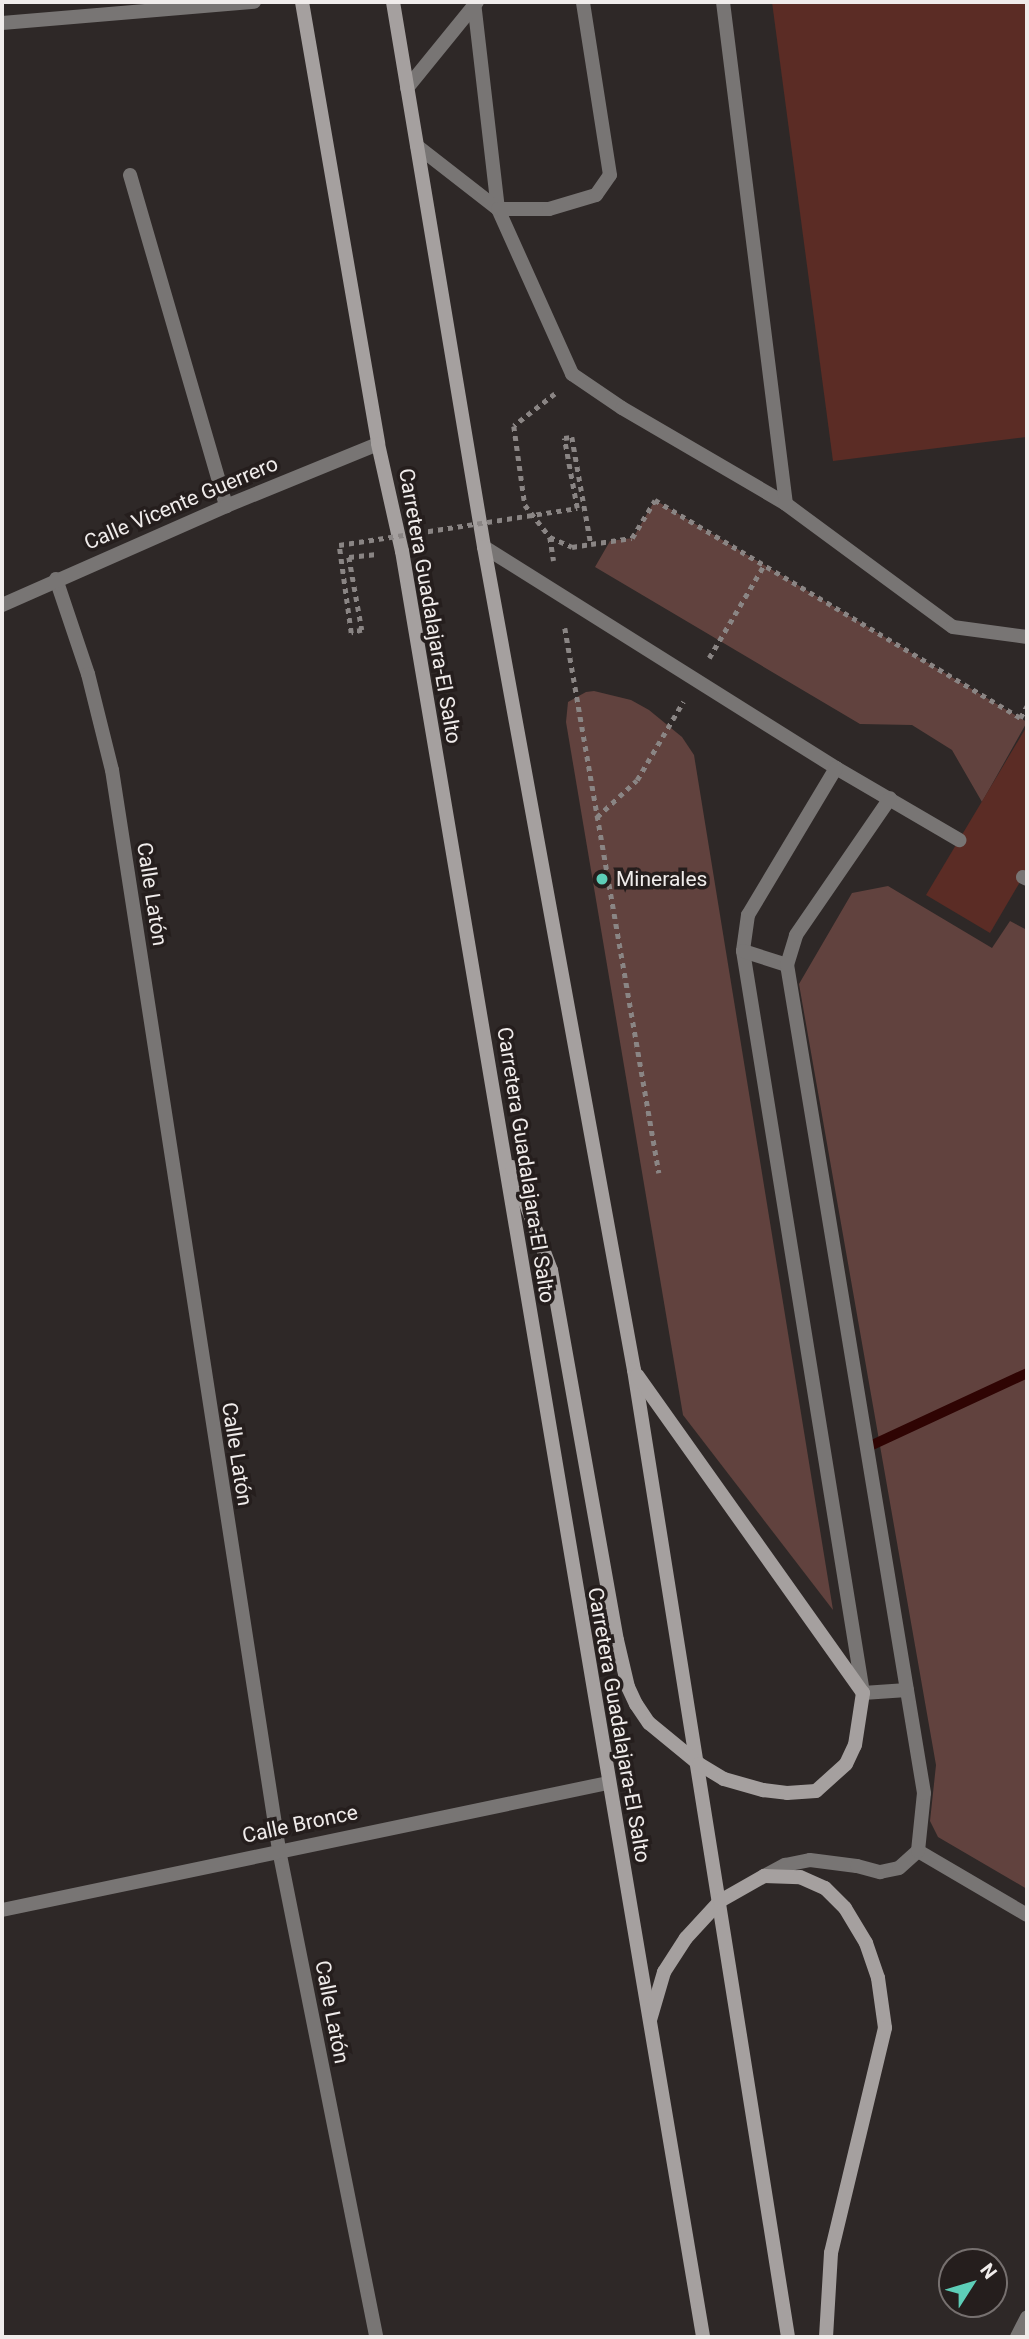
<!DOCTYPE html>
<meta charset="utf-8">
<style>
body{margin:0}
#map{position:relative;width:1029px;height:2339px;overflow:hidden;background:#2e2827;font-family:Roboto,sans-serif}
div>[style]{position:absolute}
.green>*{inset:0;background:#61423e}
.stream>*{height:10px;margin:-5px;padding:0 5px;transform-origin:5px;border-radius:5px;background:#2f0403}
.building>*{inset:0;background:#5b2c25}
.path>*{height:4.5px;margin-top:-2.25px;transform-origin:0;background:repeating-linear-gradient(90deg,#8a8584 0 5px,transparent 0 10px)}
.service>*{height:14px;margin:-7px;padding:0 7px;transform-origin:7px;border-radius:7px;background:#787574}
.minor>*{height:14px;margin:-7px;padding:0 7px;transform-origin:7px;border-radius:7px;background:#787574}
.secondary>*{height:14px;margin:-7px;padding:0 7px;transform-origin:7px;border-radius:7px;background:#a5a09f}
.path-bridge>*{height:4.5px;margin-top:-2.25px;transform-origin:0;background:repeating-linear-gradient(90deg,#8a8584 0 5px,transparent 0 10px)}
.dots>*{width:19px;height:19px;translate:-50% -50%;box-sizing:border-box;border:4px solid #251e1d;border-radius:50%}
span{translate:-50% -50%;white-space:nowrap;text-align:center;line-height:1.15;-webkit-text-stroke:7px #251e1d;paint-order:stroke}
.street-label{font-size:21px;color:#f0eceb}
.poi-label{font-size:21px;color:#f0eceb}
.left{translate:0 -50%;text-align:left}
.frame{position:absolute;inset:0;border:4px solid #f0eceb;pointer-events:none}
.north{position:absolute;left:938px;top:2248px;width:70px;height:70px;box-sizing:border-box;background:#251e1d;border:2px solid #76706f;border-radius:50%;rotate:53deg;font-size:19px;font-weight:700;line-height:28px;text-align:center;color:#f0eceb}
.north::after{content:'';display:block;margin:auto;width:24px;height:32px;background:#5dceb8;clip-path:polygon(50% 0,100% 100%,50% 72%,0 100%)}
</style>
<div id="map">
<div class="green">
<i style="clip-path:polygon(655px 500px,1027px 722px,982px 802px,952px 750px,912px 725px,860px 724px,595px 567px,610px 541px,633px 538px)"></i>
<i style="clip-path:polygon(594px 691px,631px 700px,649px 710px,682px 737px,694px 755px,833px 1610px,683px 1415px,566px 722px,568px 702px,586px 692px)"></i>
<i style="clip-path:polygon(888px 886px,992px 948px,1010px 921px,1027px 930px,1027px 1889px,938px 1837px,930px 1821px,936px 1765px,799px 984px,852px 893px)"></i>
</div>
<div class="stream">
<i style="left:870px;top:1446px;width:173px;rotate:-24.9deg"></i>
</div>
<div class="building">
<i style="clip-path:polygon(772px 2px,1027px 2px,1027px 437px,833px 461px)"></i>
<i style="clip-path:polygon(1027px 726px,1027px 870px,990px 933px,926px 895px)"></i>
</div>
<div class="path">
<i style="left:555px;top:394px;width:52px;rotate:142deg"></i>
<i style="left:514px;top:426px;width:80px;rotate:82.1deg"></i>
<i style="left:525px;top:505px;width:41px;rotate:52deg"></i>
<i style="left:550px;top:537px;width:24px;rotate:24deg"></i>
<i style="left:572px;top:547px;width:19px;rotate:-9deg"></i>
<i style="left:586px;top:516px;width:28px;rotate:80deg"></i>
<i style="left:591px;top:544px;width:41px;rotate:-8.3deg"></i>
<i style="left:632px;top:538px;width:44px;rotate:-58.8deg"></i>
<i style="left:655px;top:500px;width:425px;rotate:30.8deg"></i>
<i style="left:1020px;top:718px;width:14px;rotate:-60deg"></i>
<i style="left:550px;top:537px;width:24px;rotate:81deg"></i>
<i style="left:349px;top:557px;width:28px;rotate:-6deg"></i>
<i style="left:565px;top:628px;width:553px;rotate:80.21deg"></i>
<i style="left:709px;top:658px;width:108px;rotate:-59.4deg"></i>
<i style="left:597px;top:817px;width:54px;rotate:-42.8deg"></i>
<i style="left:637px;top:780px;width:91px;rotate:-59.5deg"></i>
</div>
<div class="service">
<i style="left:474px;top:2px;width:208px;rotate:83.4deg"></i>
<i style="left:498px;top:209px;width:181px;rotate:65.8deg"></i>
<i style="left:572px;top:374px;width:60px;rotate:34.2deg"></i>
<i style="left:622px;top:408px;width:190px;rotate:30.3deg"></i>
<i style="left:786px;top:504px;width:207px;rotate:36.4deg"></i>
<i style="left:953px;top:627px;width:75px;rotate:7.7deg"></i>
<i style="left:723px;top:2px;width:506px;rotate:82.85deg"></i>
<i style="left:407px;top:88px;width:111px;rotate:-50.9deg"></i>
<i style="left:417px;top:146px;width:103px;rotate:37.9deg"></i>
<i style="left:498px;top:209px;width:51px"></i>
<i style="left:549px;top:209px;width:49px;rotate:-16.6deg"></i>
<i style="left:596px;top:195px;width:24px;rotate:-55deg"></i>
<i style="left:610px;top:175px;width:175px;rotate:-98.9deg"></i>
<i style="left:484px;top:547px;width:416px;rotate:32.1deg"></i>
<i style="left:836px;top:768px;width:143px;rotate:30.3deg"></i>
<i style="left:836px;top:768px;width:171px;rotate:120.9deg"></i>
<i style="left:748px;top:915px;width:36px;rotate:98deg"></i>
<i style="left:743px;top:951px;width:752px;rotate:80.81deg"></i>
<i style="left:863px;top:1693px;width:44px;rotate:-3.9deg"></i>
<i style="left:1023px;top:877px;width:4px;rotate:27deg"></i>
<i style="left:743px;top:951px;width:46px;rotate:17.7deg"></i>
<i style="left:918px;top:1851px;width:126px;rotate:30.4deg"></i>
<i style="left:764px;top:1876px;width:24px;rotate:-28deg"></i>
<i style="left:785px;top:1865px;width:25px;rotate:-11deg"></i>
<i style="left:810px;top:1860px;width:47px;rotate:7.3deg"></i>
<i style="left:857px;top:1866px;width:24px;rotate:15deg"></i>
<i style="left:880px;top:1872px;width:19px;rotate:-12deg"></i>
<i style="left:899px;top:1868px;width:25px;rotate:-42deg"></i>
<i style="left:918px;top:1851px;width:58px;rotate:-84.1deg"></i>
<i style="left:924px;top:1793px;width:839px;rotate:-99.39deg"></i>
<i style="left:787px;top:965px;width:31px;rotate:-73deg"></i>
<i style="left:796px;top:935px;width:166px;rotate:-55.5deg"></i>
<i style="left:1017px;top:2337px;width:22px;rotate:-63deg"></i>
</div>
<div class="minor">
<i style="left:2px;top:23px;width:253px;rotate:-4.8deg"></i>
<i style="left:130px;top:175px;width:345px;rotate:73.8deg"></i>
<i style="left:56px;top:579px;width:100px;rotate:71.4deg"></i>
<i style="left:88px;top:674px;width:99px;rotate:76deg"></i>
<i style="left:112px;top:770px;width:1093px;rotate:81.21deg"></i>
<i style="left:279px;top:1850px;width:497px;rotate:78.7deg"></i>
<i style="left:2px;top:605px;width:245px;rotate:-23.8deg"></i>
<i style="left:226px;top:506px;width:164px;rotate:-22.2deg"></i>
<i style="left:2px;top:1910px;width:619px;rotate:-11.84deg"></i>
</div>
<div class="secondary">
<i style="left:302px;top:2px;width:448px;rotate:80.2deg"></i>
<i style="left:378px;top:444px;width:110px;rotate:77.4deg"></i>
<i style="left:402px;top:551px;width:1811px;rotate:80.43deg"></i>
<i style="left:393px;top:2px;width:553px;rotate:80.52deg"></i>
<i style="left:484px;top:547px;width:837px;rotate:79.67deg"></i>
<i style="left:634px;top:1370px;width:979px;rotate:80.95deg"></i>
<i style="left:512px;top:1167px;width:110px;rotate:69.3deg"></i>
<i style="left:551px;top:1270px;width:376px;rotate:79.9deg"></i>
<i style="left:617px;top:1640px;width:48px;rotate:76.8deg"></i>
<i style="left:628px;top:1687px;width:19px;rotate:65deg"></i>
<i style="left:636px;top:1704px;width:23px;rotate:56deg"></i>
<i style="left:649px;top:1723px;width:65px;rotate:39.4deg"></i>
<i style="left:699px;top:1764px;width:29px;rotate:31deg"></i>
<i style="left:724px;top:1779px;width:41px;rotate:15.8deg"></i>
<i style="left:763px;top:1790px;width:24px;rotate:7deg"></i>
<i style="left:787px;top:1793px;width:29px;rotate:-4deg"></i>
<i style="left:816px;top:1791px;width:40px;rotate:-42deg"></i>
<i style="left:846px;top:1764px;width:21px;rotate:-65deg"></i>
<i style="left:855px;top:1745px;width:53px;rotate:-81.3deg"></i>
<i style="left:863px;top:1693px;width:390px;rotate:-125.4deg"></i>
<i style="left:650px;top:2020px;width:50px;rotate:-73.7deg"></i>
<i style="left:664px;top:1972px;width:40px;rotate:-57.1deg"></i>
<i style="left:686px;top:1938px;width:50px;rotate:-47.4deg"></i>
<i style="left:720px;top:1901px;width:51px;rotate:-29.6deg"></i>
<i style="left:764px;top:1876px;width:36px;rotate:2deg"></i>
<i style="left:800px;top:1877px;width:27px;rotate:24deg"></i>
<i style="left:825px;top:1888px;width:28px;rotate:45deg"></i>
<i style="left:845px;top:1908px;width:41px;rotate:59deg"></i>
<i style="left:866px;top:1943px;width:37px;rotate:71deg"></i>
<i style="left:878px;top:1978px;width:50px;rotate:82deg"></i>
<i style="left:885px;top:2028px;width:231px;rotate:103.5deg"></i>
<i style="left:831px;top:2253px;width:84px;rotate:93.4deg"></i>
</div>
<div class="path-bridge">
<i style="left:349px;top:557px;width:74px;rotate:79.9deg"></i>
<i style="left:362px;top:630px;width:11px;rotate:165deg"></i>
<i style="left:351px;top:633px;width:89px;rotate:-97.8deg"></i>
<i style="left:339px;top:545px;width:241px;rotate:-8.8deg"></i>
<i style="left:577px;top:508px;width:71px;rotate:-100.5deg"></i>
<i style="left:564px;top:438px;width:8px;rotate:-7deg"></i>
<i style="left:572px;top:437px;width:80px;rotate:80deg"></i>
</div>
<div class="dots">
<i style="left:602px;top:879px;background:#5dceb8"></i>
</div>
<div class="street-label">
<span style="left:181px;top:503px;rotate:-23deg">Calle Vicente Guerrero</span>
<span style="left:430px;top:606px;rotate:80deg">Carretera Guadalajara-El Salto</span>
<span style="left:152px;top:894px;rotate:81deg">Calle Latón</span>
<span style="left:526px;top:1165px;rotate:81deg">Carretera Guadalajara-El Salto</span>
<span style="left:237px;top:1454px;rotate:81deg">Calle Latón</span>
<span style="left:619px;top:1725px;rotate:80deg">Carretera Guadalajara-El Salto</span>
<span style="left:300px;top:1824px;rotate:-12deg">Calle Bronce</span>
<span style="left:332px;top:2012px;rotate:79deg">Calle Latón</span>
</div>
<div class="poi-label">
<span class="left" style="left:616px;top:879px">Minerales</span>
</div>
<div class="frame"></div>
<div class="north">N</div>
</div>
